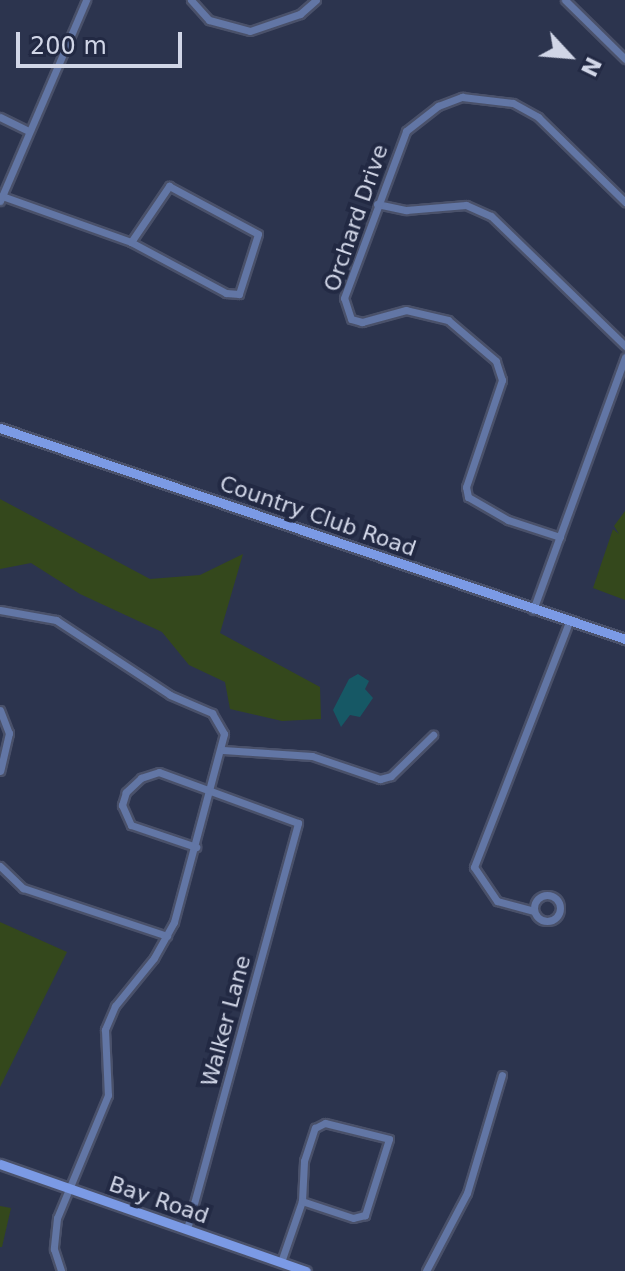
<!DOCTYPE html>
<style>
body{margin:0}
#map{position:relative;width:625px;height:1271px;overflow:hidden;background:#2c344e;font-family:"DejaVu Sans",sans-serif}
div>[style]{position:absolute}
.green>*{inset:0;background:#34481c}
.water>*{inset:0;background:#165865}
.roads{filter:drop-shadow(2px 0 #4a516a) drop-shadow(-2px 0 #4a516a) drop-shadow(0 2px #4a516a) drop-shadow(0 -2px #4a516a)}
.street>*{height:7px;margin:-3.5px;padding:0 3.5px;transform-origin:3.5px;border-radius:3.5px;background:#6276a5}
.street>.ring{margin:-3.5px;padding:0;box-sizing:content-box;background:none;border:7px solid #6276a5;border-radius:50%}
.secondary>*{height:9px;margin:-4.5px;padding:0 4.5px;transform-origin:4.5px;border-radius:4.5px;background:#7b9ae5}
span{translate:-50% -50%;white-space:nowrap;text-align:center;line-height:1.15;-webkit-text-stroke:8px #222943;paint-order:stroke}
.street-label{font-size:22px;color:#d1d6e7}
.north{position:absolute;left:529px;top:16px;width:80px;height:80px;-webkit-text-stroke:6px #222943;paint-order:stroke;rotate:116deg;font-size:22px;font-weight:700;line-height:32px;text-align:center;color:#d1d6e7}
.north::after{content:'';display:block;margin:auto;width:28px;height:36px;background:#d1d6e7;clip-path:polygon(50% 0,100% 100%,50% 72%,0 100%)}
.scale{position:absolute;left:16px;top:32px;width:166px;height:36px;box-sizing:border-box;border:4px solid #d1d6e7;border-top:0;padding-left:10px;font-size:24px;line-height:28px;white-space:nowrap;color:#d1d6e7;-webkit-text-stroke:6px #222943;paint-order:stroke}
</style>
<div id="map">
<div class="green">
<i style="clip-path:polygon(0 499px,150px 579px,200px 575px,243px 554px,220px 633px,320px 687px,321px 719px,282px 721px,230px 709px,225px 682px,189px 665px,162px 632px,80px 594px,31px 563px,0 569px)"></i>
<i style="clip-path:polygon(625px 511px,625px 600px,593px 588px,613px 529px,619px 534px,614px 526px)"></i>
<i style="clip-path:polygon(0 922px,67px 952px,0 1087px)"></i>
<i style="clip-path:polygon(0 1206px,11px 1208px,2px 1247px,0 1247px)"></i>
</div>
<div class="water">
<i style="clip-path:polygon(358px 674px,369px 681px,365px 689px,373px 698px,360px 717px,350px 715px,341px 727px,333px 710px,349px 679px)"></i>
</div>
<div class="roads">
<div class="street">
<i style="left:191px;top:0;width:27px;rotate:48deg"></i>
<i style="left:209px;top:20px;width:42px;rotate:15deg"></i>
<i style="left:250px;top:31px;width:53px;rotate:-18.8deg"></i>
<i style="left:300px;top:14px;width:21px;rotate:-41deg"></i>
<i style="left:565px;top:0;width:84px;rotate:44.5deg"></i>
<i style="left:0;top:117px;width:32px;rotate:26deg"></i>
<i style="left:169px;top:186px;width:101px;rotate:28.3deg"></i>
<i style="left:258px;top:234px;width:63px;rotate:107.6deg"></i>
<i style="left:239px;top:294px;width:13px;rotate:-176deg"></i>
<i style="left:226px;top:293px;width:108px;rotate:-151.8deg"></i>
<i style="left:131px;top:242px;width:68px;rotate:-55.8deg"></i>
<i style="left:2px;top:196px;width:137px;rotate:19.6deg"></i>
<i style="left:0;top:201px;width:219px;rotate:-66.8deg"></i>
<i style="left:377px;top:204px;width:30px;rotate:12deg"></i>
<i style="left:406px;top:210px;width:60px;rotate:-4.8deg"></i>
<i style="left:466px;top:205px;width:27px;rotate:24deg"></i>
<i style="left:491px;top:216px;width:187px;rotate:44.1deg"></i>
<i style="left:560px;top:537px;width:55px;rotate:-161.9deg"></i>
<i style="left:508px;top:520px;width:46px;rotate:-150.1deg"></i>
<i style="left:468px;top:497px;width:10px;rotate:-101deg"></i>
<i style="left:466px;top:487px;width:113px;rotate:-71.4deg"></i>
<i style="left:502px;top:380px;width:20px;rotate:-108deg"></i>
<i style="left:496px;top:361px;width:63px;rotate:-139.5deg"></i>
<i style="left:448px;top:320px;width:43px;rotate:-166.6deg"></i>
<i style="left:406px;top:310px;width:46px;rotate:164.7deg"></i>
<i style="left:362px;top:322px;width:11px;rotate:-165deg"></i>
<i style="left:351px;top:319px;width:22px;rotate:-108deg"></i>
<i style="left:344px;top:298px;width:178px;rotate:-69.6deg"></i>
<i style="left:406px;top:131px;width:41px;rotate:-38deg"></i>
<i style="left:438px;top:106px;width:26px;rotate:-21deg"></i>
<i style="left:462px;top:97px;width:51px;rotate:6.7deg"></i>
<i style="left:513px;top:103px;width:29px;rotate:29deg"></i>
<i style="left:538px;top:117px;width:122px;rotate:44.3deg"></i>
<i style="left:0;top:610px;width:57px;rotate:10.1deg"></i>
<i style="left:56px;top:620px;width:136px;rotate:33.3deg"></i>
<i style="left:170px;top:695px;width:46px;rotate:23.2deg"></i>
<i style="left:212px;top:713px;width:24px;rotate:60deg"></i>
<i style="left:224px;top:734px;width:195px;rotate:104.9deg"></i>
<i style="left:174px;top:922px;width:41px;rotate:119.1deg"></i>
<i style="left:154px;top:958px;width:62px;rotate:129.1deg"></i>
<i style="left:115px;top:1006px;width:26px;rotate:113deg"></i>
<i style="left:105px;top:1030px;width:65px;rotate:87.4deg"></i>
<i style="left:108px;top:1095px;width:133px;rotate:112.5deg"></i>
<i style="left:57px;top:1218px;width:31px;rotate:96deg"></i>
<i style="left:54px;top:1249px;width:23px;rotate:72deg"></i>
<i style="left:533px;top:610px;width:269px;rotate:-70deg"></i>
<i style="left:0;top:710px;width:25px;rotate:69deg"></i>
<i style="left:9px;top:733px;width:39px;rotate:103deg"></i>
<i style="left:223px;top:750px;width:89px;rotate:3.9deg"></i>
<i style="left:312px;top:756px;width:72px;rotate:18.7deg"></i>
<i style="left:380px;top:779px;width:11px;rotate:-15deg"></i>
<i style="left:391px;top:776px;width:59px;rotate:-44.3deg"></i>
<i style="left:0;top:866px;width:32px;rotate:44deg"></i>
<i style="left:23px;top:888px;width:152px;rotate:18.4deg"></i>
<i class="ring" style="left:534px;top:895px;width:19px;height:19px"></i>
<i style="left:534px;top:911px;width:38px;rotate:-165deg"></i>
<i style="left:497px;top:901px;width:41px;rotate:-124.1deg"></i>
<i style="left:474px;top:867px;width:263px;rotate:-68.8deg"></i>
<i style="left:187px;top:1229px;width:421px;rotate:-74.7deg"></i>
<i style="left:298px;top:823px;width:148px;rotate:-159.9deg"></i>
<i style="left:159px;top:772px;width:19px;rotate:162deg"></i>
<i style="left:141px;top:778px;width:21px;rotate:137deg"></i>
<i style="left:126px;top:792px;width:14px;rotate:107deg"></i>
<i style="left:122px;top:805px;width:22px;rotate:66deg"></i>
<i style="left:131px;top:825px;width:69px;rotate:18.7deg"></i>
<i style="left:281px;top:1262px;width:65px;rotate:-71deg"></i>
<i style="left:302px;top:1201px;width:40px;rotate:-87.1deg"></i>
<i style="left:304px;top:1161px;width:35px;rotate:-72deg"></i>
<i style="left:315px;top:1128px;width:11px;rotate:-27deg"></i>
<i style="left:325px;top:1123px;width:66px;rotate:14deg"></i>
<i style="left:389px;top:1139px;width:80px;rotate:107.5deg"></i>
<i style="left:365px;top:1215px;width:12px;rotate:166deg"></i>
<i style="left:353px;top:1218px;width:54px;rotate:-161.6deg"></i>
<i style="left:426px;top:1271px;width:88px;rotate:-62.3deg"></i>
<i style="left:467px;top:1193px;width:123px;rotate:-73.5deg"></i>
</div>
<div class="secondary">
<i style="left:0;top:428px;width:660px;rotate:18.65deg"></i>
<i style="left:0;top:1164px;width:324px;rotate:19.3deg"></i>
</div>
</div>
<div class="street-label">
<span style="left:356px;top:218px;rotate:-71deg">Orchard Drive</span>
<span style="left:318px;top:516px;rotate:19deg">Country Club Road</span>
<span style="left:226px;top:1021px;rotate:-75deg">Walker Lane</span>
<span style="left:159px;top:1200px;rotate:19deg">Bay Road</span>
</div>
<div class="north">N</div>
<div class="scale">200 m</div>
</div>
